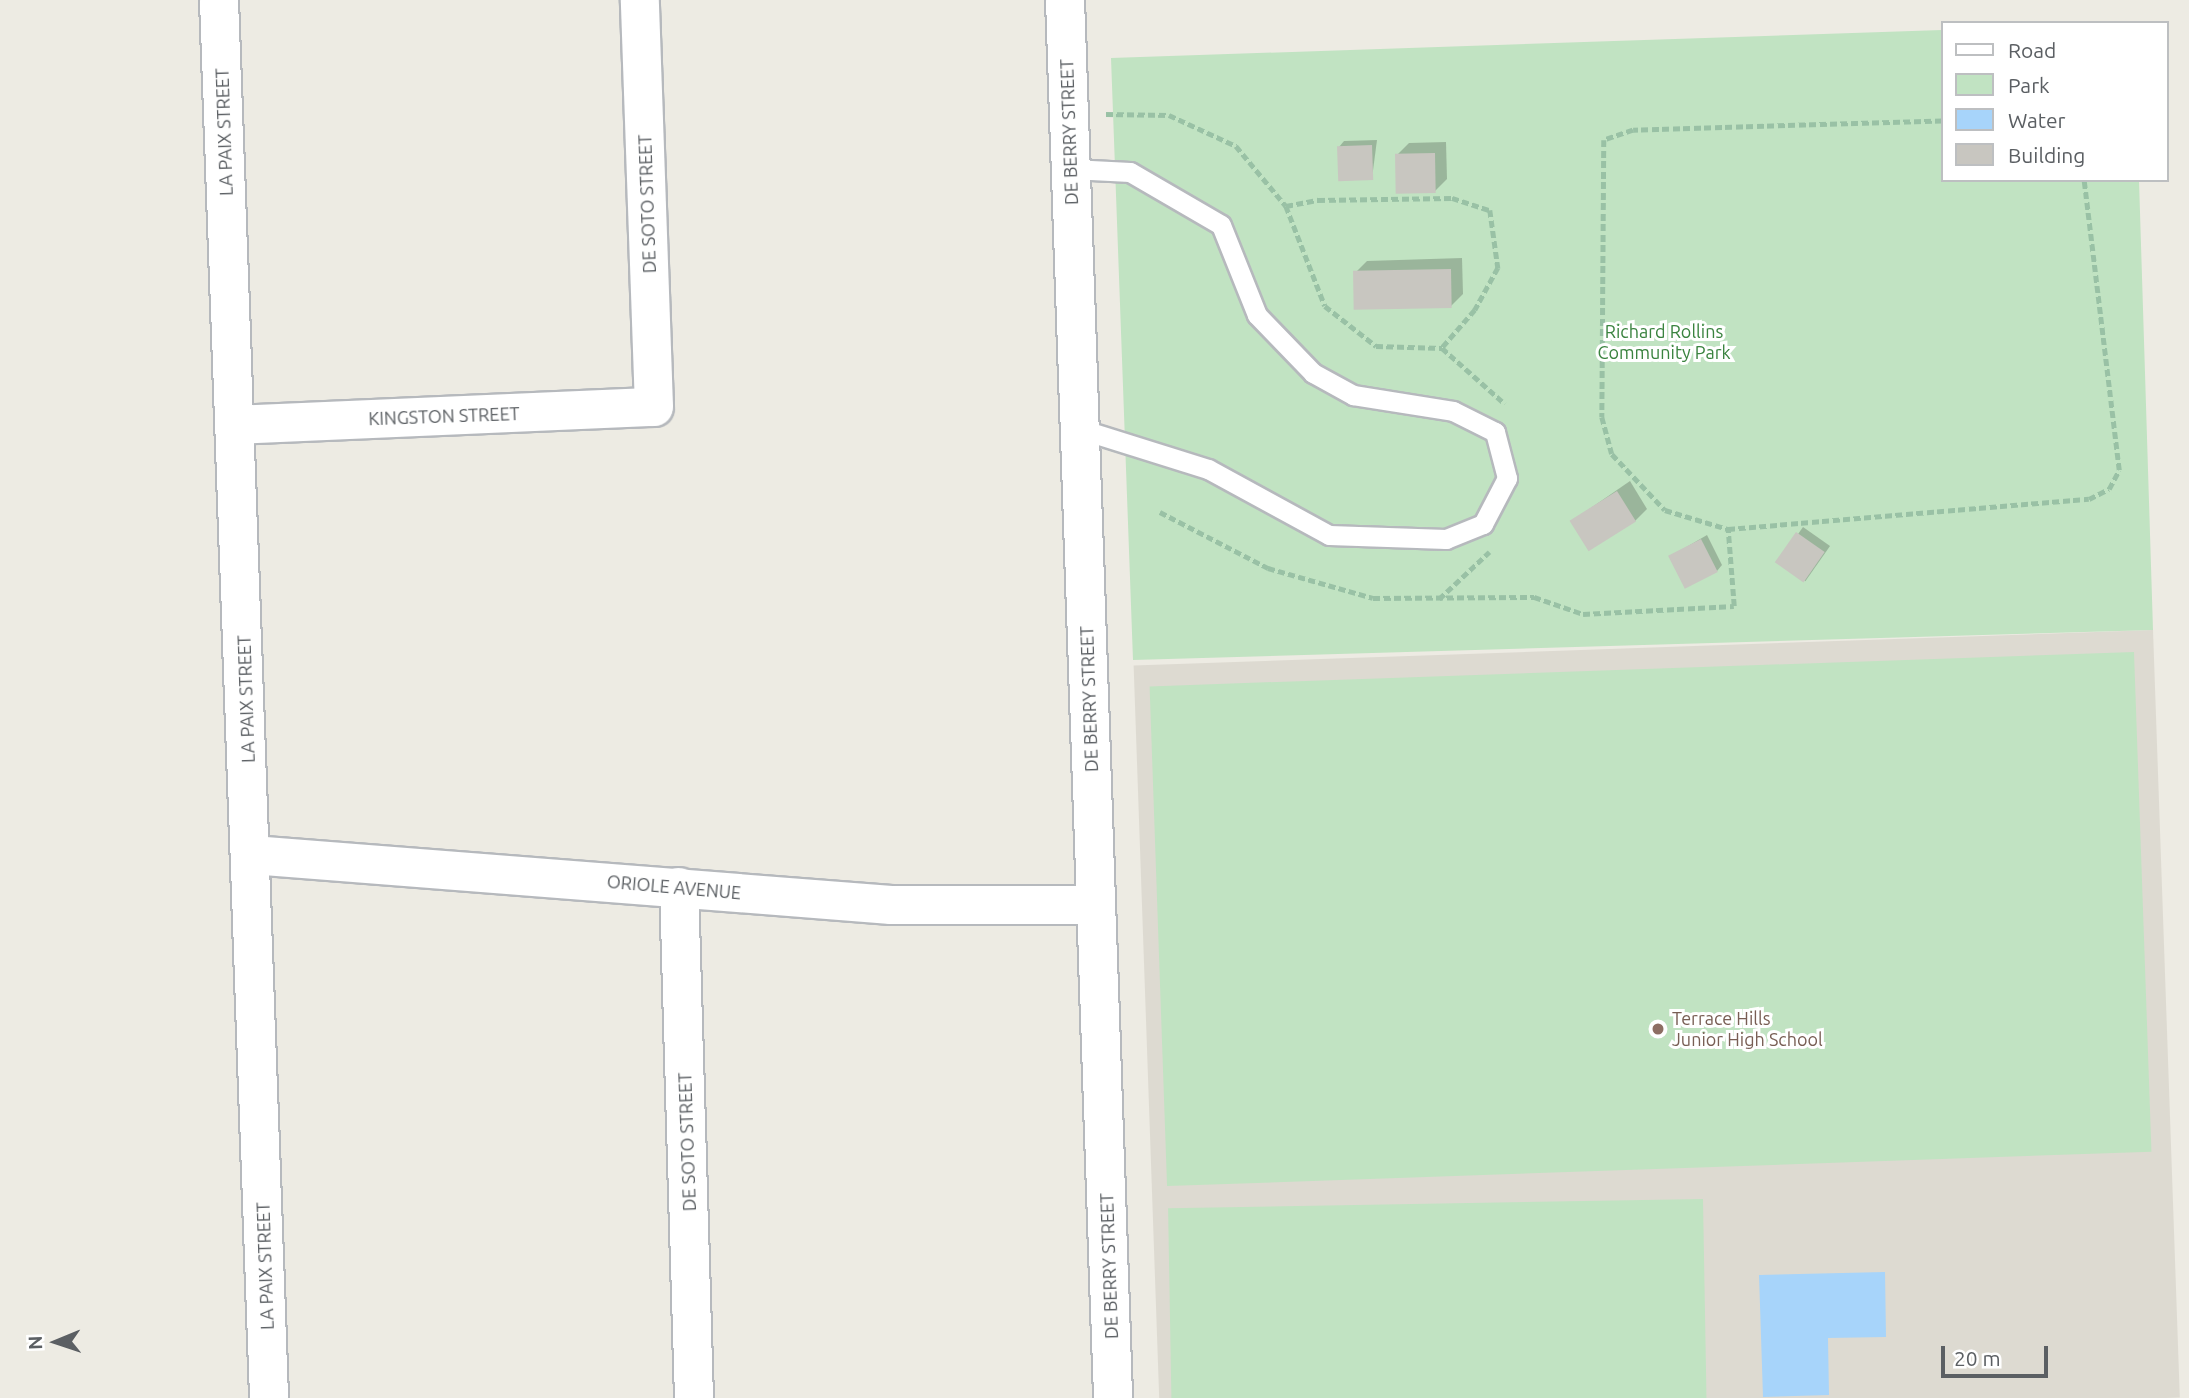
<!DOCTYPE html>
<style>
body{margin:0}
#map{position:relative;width:2189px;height:1398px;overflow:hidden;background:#edebe3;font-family:Ubuntu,sans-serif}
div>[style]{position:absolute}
.education>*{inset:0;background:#dddad1;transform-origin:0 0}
.green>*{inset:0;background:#c1e3c2;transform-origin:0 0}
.water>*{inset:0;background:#a7d4fa}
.shadow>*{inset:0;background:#0003;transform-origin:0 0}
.building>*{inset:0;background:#c8c6c0;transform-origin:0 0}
.path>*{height:4.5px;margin-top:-2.25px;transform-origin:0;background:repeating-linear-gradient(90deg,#99c1a5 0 7px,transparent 0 10.5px)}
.roads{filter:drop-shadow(2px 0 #b6b9bd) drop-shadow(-2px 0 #b6b9bd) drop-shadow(0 2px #b6b9bd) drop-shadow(0 -2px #b6b9bd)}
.service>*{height:19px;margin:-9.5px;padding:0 9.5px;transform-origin:9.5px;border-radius:9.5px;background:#fff}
.minor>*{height:38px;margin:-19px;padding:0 19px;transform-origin:19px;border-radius:19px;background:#fff}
.dots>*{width:19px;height:19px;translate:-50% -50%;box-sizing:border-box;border:4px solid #fff;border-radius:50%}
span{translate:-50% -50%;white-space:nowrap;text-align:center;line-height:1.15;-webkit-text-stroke:6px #fff;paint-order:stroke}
.street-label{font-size:18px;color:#5b5f63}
.park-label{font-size:18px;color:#3a833f}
.education-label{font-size:18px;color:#785e54}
.left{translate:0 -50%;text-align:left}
.legend{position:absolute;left:1941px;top:21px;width:228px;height:161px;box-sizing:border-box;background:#fff;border:2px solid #bdbfc1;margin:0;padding:9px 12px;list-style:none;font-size:21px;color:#5b5f63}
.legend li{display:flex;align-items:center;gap:14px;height:35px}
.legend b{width:35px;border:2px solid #bdbfc1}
.north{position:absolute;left:21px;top:1307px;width:70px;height:70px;-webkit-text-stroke:5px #fff;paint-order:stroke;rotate:268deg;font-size:19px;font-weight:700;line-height:28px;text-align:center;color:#5b5f63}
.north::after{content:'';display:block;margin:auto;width:24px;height:32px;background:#5b5f63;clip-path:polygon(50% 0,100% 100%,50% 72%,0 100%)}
.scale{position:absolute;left:1941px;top:1346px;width:107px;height:32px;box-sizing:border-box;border:4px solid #5b5f63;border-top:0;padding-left:9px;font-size:21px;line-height:24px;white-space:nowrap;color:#5b5f63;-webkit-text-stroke:5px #fff;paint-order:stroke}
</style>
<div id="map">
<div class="education">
<i style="left:2153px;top:630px;width:768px;height:1020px;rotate:88deg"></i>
</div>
<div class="green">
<i style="clip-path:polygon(1942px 30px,1942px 180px,2139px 180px,2153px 630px,1133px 660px,1111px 58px)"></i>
<i style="left:2134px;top:652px;width:500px;height:985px;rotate:88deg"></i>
<i style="left:1703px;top:1199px;width:199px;height:535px;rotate:89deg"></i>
</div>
<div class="water">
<i style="clip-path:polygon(1885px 1272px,1886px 1337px,1828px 1338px,1829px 1395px,1763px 1397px,1759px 1275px)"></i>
</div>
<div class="shadow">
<i style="clip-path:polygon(1377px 140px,1372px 178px,1339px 147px,1344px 141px)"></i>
<i style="clip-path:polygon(1446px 142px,1447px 179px,1435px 191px,1397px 155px,1409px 143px)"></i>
<i style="clip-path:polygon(1462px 258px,1463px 294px,1451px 306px,1355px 273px,1367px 261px)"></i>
<i style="clip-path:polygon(1630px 481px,1647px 509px,1635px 521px,1572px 521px)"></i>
<i style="left:1803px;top:527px;width:33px;height:43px;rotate:35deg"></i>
<i style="clip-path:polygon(1707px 535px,1722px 565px,1717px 571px,1671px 556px)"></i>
</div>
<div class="building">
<i style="left:1372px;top:145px;width:35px;height:35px;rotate:88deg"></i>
<i style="left:1435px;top:153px;width:40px;height:40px;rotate:89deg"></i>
<i style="left:1451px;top:269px;width:39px;height:98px;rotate:89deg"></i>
<i style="left:1617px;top:491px;width:36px;height:56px;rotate:58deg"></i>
<i style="left:1796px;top:532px;width:35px;height:37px;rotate:35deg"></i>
<i style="left:1701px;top:539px;width:37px;height:37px;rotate:63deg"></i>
</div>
<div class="path">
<i style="left:1106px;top:114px;width:63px;rotate:0.9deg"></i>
<i style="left:1169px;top:115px;width:74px;rotate:24.8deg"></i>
<i style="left:1236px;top:146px;width:78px;rotate:50.2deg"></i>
<i style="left:1286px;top:206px;width:107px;rotate:68.7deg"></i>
<i style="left:1325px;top:306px;width:65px;rotate:38.1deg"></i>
<i style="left:1376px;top:346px;width:66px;rotate:1.7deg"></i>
<i style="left:1442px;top:348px;width:84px;rotate:41.6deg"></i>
<i style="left:1942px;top:121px;width:309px;rotate:178.3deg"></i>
<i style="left:1633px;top:130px;width:31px;rotate:161deg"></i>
<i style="left:1604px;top:140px;width:277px;rotate:90.4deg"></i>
<i style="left:1602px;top:417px;width:38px;rotate:75deg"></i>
<i style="left:1612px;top:454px;width:77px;rotate:46.6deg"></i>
<i style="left:1665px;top:510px;width:66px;rotate:16.8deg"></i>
<i style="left:1728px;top:529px;width:362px;rotate:-4.8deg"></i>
<i style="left:2089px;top:499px;width:22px;rotate:-27deg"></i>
<i style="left:2109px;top:489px;width:21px;rotate:-62deg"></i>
<i style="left:2119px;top:470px;width:292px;rotate:-96.9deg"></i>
<i style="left:1286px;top:206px;width:33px;rotate:-11deg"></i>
<i style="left:1318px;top:200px;width:134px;rotate:-0.9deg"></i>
<i style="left:1452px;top:198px;width:40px;rotate:18deg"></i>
<i style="left:1490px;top:210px;width:59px;rotate:82.1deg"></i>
<i style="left:1498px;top:268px;width:48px;rotate:118.7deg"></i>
<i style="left:1475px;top:310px;width:50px;rotate:131deg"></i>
<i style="left:1160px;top:512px;width:122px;rotate:27.4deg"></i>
<i style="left:1268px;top:568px;width:109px;rotate:15.9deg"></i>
<i style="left:1373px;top:598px;width:161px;rotate:-0.4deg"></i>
<i style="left:1534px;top:597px;width:52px;rotate:19.1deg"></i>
<i style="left:1583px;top:614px;width:151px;rotate:-3deg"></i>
<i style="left:1734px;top:606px;width:77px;rotate:-94.5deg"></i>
<i style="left:1439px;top:599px;width:69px;rotate:-43.2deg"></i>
</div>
<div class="roads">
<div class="service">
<i style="left:1071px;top:169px;width:59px;rotate:2.9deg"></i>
<i style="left:1130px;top:172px;width:105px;rotate:30.2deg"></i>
<i style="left:1221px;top:225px;width:97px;rotate:68.2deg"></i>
<i style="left:1257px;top:315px;width:81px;rotate:46deg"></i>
<i style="left:1313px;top:373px;width:46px;rotate:28.8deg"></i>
<i style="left:1353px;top:395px;width:101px;rotate:9.1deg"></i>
<i style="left:1453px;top:411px;width:47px;rotate:26.6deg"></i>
<i style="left:1495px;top:432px;width:48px;rotate:75.4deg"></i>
<i style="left:1507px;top:478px;width:52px;rotate:117.6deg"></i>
<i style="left:1483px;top:524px;width:40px;rotate:158deg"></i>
<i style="left:1446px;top:539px;width:117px;rotate:-178deg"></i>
<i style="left:1329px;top:535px;width:138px;rotate:-151.4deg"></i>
<i style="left:1208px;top:469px;width:134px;rotate:-162.6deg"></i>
</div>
<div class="minor">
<i style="left:219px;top:0;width:1399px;rotate:87.95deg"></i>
<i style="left:1065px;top:0;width:1399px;rotate:88.03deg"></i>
<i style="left:235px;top:425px;width:419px;rotate:-2.5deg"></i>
<i style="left:654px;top:407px;width:407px;rotate:-92deg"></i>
<i style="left:252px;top:855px;width:641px;rotate:4.47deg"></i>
<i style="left:891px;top:905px;width:205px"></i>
<i style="left:679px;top:887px;width:511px;rotate:88.32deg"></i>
</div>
</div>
<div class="dots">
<i style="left:1658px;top:1029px;background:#8d6e63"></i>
</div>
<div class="street-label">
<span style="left:224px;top:132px;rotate:-92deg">LA PAIX STREET</span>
<span style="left:1069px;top:132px;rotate:-92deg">DE BERRY STREET</span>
<span style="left:647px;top:204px;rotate:-92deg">DE SOTO STREET</span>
<span style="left:444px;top:416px;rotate:-2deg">KINGSTON STREET</span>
<span style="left:246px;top:699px;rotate:-92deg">LA PAIX STREET</span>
<span style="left:1089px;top:699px;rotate:-92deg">DE BERRY STREET</span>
<span style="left:674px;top:887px;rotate:5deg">ORIOLE AVENUE</span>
<span style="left:687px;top:1142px;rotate:-92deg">DE SOTO STREET</span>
<span style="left:265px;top:1266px;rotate:-92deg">LA PAIX STREET</span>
<span style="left:1109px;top:1266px;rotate:-92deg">DE BERRY STREET</span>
</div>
<div class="park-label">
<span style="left:1664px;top:342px">Richard Rollins<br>Community Park</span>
</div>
<div class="education-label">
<span class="left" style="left:1672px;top:1029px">Terrace Hills<br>Junior High School</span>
</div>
<ul class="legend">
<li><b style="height:9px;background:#fff"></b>Road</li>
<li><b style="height:19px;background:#c1e3c2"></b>Park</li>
<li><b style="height:19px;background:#a7d4fa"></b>Water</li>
<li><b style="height:19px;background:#c8c6c0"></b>Building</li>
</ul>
<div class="north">N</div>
<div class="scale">20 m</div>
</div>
